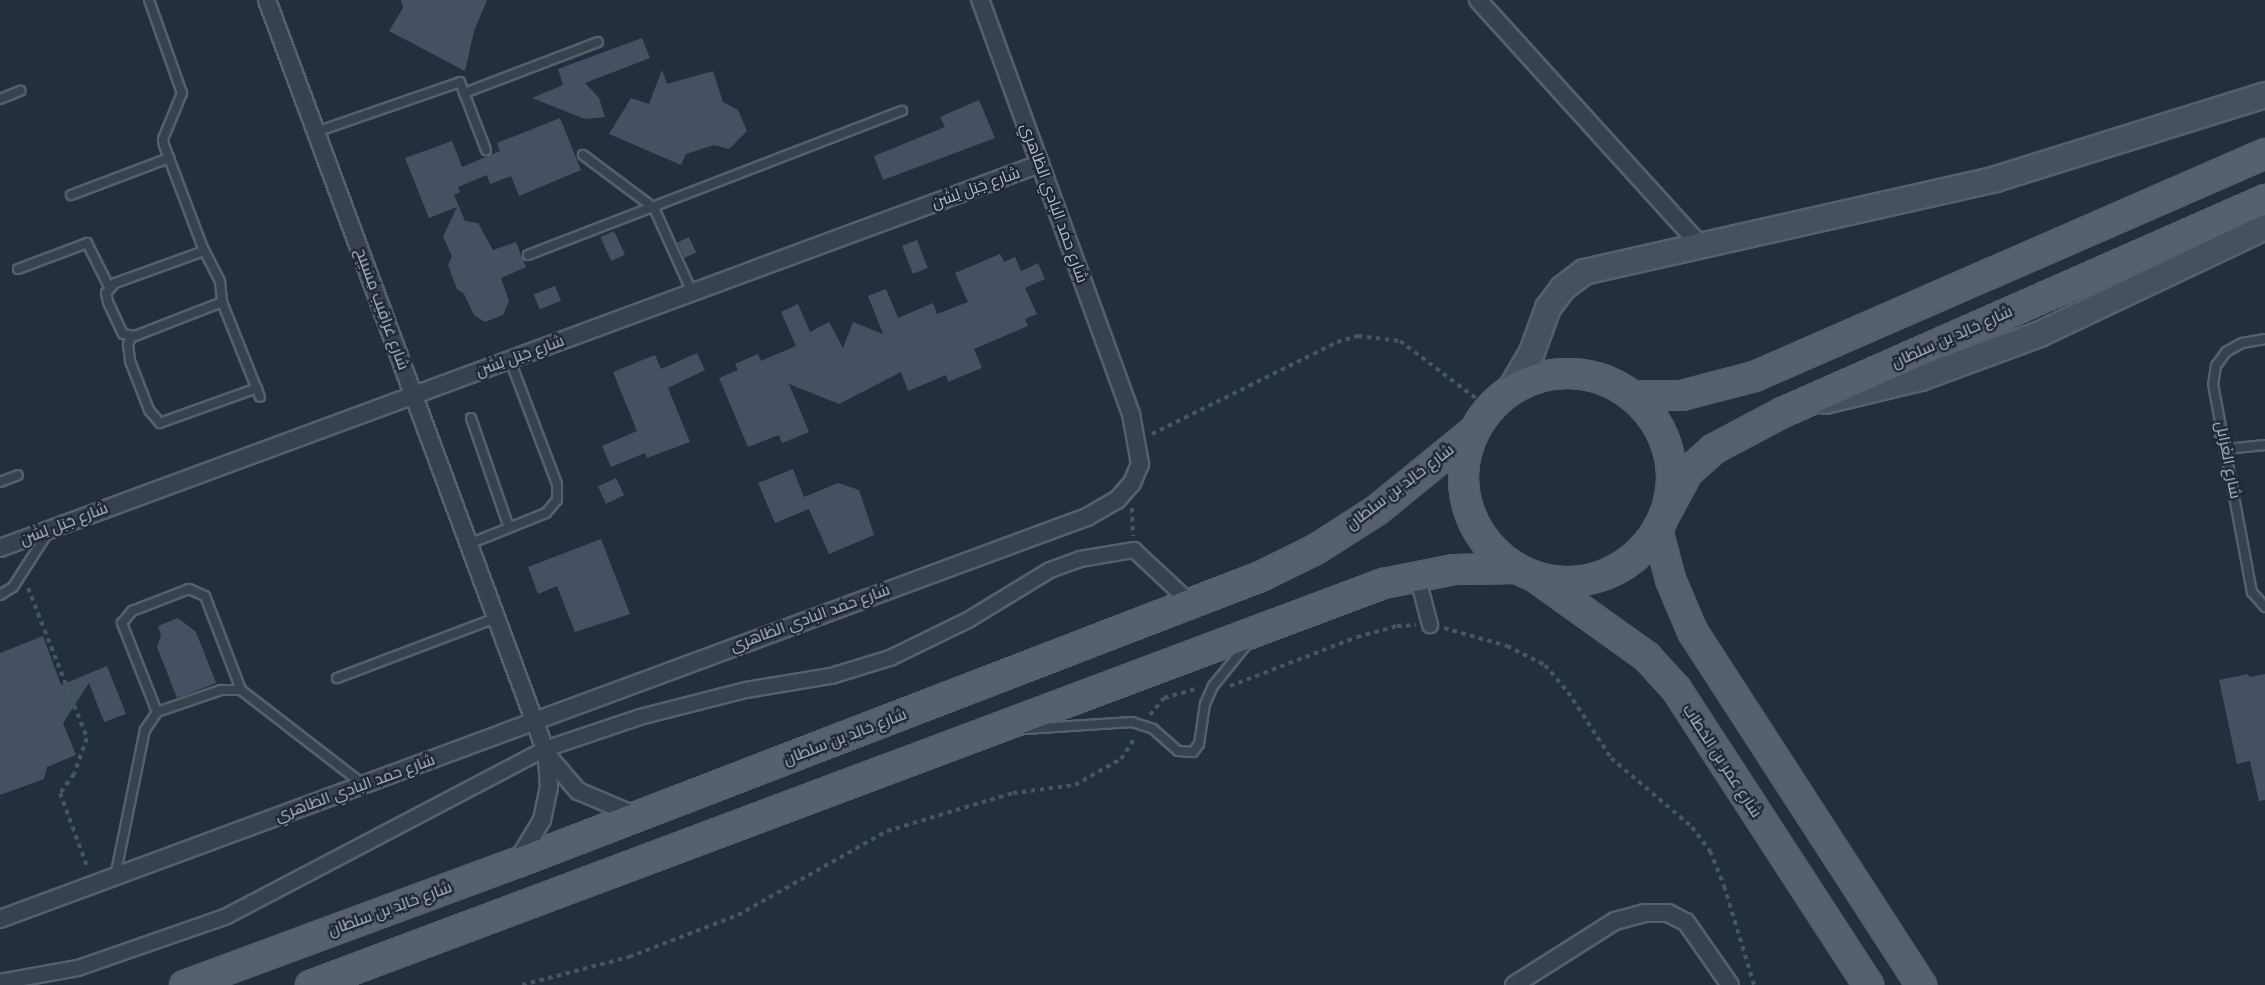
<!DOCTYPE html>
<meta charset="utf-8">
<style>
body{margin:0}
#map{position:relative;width:2265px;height:985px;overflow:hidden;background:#242f3e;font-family:Roboto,Cairo,sans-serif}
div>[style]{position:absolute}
.building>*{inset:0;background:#455162;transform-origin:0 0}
.path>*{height:4px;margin-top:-2px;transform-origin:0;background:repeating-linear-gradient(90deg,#44595c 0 4.5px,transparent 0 9px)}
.roads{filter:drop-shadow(2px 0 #565f6c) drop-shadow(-2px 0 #565f6c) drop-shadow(0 2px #565f6c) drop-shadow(0 -2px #565f6c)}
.service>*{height:8px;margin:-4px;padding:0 4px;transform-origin:4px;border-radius:4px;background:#38414e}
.pedestrian>*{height:14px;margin:-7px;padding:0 7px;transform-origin:7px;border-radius:7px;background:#38414e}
.minor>*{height:16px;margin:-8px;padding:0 8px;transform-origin:8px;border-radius:8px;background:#38414e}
.secondary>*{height:24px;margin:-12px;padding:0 12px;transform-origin:12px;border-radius:12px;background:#465061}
.primary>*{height:27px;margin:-13.5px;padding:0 13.5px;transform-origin:13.5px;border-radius:13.5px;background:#56606e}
.primary>.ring{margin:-13.5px;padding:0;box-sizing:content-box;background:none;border:27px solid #56606e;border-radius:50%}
span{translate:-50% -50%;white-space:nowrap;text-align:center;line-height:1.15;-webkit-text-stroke:4.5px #1d2633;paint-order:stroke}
.street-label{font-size:16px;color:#b4bcc9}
</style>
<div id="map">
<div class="building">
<i style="clip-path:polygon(401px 0,487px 0,474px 31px,465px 71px,389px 31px,403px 8px)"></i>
<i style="clip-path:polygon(642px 38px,650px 58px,585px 83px,599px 98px,605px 117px,585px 119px,532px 98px,563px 85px,558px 69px)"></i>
<i style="clip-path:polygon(662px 70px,667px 84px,713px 71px,723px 102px,738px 110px,747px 131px,729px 149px,714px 145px,686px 154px,681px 165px,609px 134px,631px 98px,649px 104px)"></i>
<i style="clip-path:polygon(979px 100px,995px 138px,883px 180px,874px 156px,945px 127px,940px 117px)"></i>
<i style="clip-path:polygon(560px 118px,581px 170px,519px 196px,511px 176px,490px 184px,487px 175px,458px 187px,460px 192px,454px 195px,465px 221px,478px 223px,493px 250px,516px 242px,526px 267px,501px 278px,509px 301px,503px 315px,485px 322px,474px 315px,464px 294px,457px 289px,448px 265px,452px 256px,443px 237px,457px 207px,429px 218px,405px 158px,452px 141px,462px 167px,500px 151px,497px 143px)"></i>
<i style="left:614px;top:231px;width:26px;height:15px;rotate:65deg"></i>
<i style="left:689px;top:237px;width:17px;height:13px;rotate:65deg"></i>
<i style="left:917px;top:240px;width:30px;height:16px;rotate:69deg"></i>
<i style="clip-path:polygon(1000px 254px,1004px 262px,1015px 257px,1021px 271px,1038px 263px,1045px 279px,1025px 288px,1037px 314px,1025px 319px,1028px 326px,974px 349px,982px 368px,948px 382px,946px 375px,908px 391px,901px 372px,839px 404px,789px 384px,809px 432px,782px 443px,779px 435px,748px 447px,719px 378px,738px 370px,735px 364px,758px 354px,761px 361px,796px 346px,781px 312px,798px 304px,810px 332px,829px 322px,843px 348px,853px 322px,883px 334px,868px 296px,886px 289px,898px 318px,933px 303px,937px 314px,968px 302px,955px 273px)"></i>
<i style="left:555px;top:286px;width:16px;height:23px;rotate:68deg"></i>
<i style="clip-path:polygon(697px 353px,705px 370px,668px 388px,690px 442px,647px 458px,645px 453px,611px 467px,602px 446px,637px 431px,613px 372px,655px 355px,661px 369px)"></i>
<i style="clip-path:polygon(793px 469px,804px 497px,838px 483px,859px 490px,874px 535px,829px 554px,809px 509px,775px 523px,758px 483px)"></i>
<i style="left:616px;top:478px;width:19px;height:20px;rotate:65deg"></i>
<i style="clip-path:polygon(601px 539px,630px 614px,575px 632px,557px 586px,538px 594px,528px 567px)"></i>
<i style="clip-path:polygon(178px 618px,196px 632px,216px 683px,177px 698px,157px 647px,161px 635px,158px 626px)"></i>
<i style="clip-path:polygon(43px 636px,61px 685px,107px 666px,126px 714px,104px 722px,89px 683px,63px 723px,76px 755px,47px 767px,44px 779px,0 795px,0 653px)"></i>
<i style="clip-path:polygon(2248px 674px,2249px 677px,2265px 674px,2265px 800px,2259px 801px,2250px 761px,2237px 764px,2219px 680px)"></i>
</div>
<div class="path">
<i style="left:1152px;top:434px;width:207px;rotate:-26.4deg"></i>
<i style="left:1337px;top:342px;width:22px;rotate:-16deg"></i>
<i style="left:1358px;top:336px;width:42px;rotate:6.8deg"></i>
<i style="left:1400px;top:341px;width:111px;rotate:37deg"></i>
<i style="left:1132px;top:508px;width:28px;rotate:88deg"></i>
<i style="left:28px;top:588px;width:161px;rotate:68.5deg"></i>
<i style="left:87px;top:738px;width:38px;rotate:110deg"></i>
<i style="left:74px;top:774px;width:24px;rotate:126deg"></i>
<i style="left:60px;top:793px;width:81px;rotate:69.8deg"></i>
<i style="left:1444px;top:628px;width:66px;rotate:15.9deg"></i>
<i style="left:1507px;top:646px;width:42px;rotate:26.6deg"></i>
<i style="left:1545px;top:665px;width:35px;rotate:50deg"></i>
<i style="left:1568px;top:692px;width:79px;rotate:56.9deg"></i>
<i style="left:1611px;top:758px;width:106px;rotate:40.4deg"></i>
<i style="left:1692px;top:827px;width:30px;rotate:53deg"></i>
<i style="left:1710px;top:851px;width:38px;rotate:68deg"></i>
<i style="left:1724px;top:886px;width:103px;rotate:73.1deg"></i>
<i style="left:1230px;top:686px;width:136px;rotate:-21.1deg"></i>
<i style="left:1357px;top:637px;width:41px;rotate:-15.4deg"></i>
<i style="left:1397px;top:626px;width:19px;rotate:-3deg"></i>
<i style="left:1150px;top:715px;width:22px;rotate:-51deg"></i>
<i style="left:1164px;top:698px;width:36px;rotate:-16deg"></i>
<i style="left:522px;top:985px;width:111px;rotate:-14.7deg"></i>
<i style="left:629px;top:957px;width:117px;rotate:-21.1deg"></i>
<i style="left:738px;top:915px;width:171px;rotate:-29.4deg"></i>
<i style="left:887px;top:831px;width:132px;rotate:-16.8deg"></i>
<i style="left:1013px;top:793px;width:63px;rotate:-7.4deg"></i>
<i style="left:1075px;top:785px;width:53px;rotate:-29.5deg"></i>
<i style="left:1121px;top:759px;width:27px;rotate:-57deg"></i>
</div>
<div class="roads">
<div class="service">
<i style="left:149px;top:0;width:99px;rotate:70.5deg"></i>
<i style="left:182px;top:93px;width:50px;rotate:112.4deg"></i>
<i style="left:163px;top:139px;width:6px;rotate:81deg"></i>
<i style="left:164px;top:145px;width:110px;rotate:69.3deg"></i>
<i style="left:203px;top:248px;width:38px;rotate:63deg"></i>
<i style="left:220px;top:282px;width:20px;rotate:84deg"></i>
<i style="left:222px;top:302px;width:102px;rotate:68.2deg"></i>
<i style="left:464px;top:93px;width:143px;rotate:-20.8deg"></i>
<i style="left:0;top:99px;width:22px;rotate:-22deg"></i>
<i style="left:316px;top:132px;width:152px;rotate:-19.1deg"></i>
<i style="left:460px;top:82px;width:73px;rotate:69.1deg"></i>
<i style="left:583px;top:155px;width:89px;rotate:36.7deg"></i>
<i style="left:654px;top:208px;width:92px;rotate:65.7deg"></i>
<i style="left:71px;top:195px;width:105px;rotate:-20.7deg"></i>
<i style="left:204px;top:251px;width:95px;rotate:160.2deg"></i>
<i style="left:115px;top:283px;width:13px;rotate:132deg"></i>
<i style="left:106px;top:293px;width:9px;rotate:77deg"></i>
<i style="left:108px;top:302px;width:35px;rotate:65deg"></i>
<i style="left:123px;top:334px;width:12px;rotate:9deg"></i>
<i style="left:135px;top:336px;width:93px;rotate:-21.3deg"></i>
<i style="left:528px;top:255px;width:401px;rotate:-21.1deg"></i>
<i style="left:18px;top:269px;width:74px;rotate:-20.6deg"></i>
<i style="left:87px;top:243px;width:49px;rotate:63.4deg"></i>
<i style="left:132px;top:336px;width:9px;rotate:117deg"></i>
<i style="left:128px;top:344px;width:17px;rotate:83deg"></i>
<i style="left:130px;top:361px;width:53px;rotate:68.8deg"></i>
<i style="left:149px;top:410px;width:17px;rotate:50deg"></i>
<i style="left:160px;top:423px;width:103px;rotate:-19.8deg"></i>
<i style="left:2265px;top:339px;width:23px;rotate:170deg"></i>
<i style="left:2242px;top:343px;width:18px;rotate:151deg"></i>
<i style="left:2226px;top:352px;width:17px;rotate:126deg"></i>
<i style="left:2216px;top:366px;width:18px;rotate:99deg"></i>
<i style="left:2213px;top:384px;width:212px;rotate:79.4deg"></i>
<i style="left:2252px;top:592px;width:20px;rotate:49deg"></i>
<i style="left:471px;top:418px;width:116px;rotate:70.9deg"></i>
<i style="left:2226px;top:449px;width:39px;rotate:-6deg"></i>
<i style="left:0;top:482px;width:19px;rotate:-21deg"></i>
<i style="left:469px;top:544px;width:83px;rotate:-21.9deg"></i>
<i style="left:546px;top:513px;width:17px;rotate:-50deg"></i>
<i style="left:557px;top:500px;width:16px;rotate:-90deg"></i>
<i style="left:557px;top:484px;width:133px;rotate:-110.8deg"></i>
<i style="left:0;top:595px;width:15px;rotate:-32deg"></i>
<i style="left:13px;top:587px;width:67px;rotate:-57.3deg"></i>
<i style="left:337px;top:678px;width:170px;rotate:-20.7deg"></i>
<i style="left:157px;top:712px;width:96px;rotate:-111.5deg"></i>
<i style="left:122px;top:623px;width:16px;rotate:-50deg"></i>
<i style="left:132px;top:611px;width:61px;rotate:-21.1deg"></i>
<i style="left:189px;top:589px;width:17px;rotate:24deg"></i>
<i style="left:205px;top:596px;width:101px;rotate:69deg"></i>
<i style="left:1025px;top:729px;width:107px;rotate:-3.7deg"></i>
<i style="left:1132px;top:722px;width:22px;rotate:18deg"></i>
<i style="left:1153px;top:729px;width:33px;rotate:41deg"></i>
<i style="left:1178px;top:751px;width:15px;rotate:4deg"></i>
<i style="left:1193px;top:752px;width:10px;rotate:-53deg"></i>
<i style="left:1199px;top:744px;width:40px;rotate:-81.5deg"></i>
<i style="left:1205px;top:704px;width:20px;rotate:-66deg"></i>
<i style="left:1213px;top:686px;width:55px;rotate:-50.9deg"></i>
<i style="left:115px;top:877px;width:150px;rotate:-78.5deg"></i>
<i style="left:145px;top:730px;width:22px;rotate:-56deg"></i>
<i style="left:157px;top:712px;width:68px;rotate:-19deg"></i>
<i style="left:221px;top:690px;width:20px"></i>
<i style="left:241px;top:690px;width:155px;rotate:37.7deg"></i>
</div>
<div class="pedestrian">
<i style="left:1417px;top:575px;width:52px;rotate:75.4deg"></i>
<i style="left:0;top:982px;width:79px;rotate:-10.2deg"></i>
<i style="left:78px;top:968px;width:158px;rotate:-19.2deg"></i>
<i style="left:227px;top:916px;width:359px;rotate:-27.7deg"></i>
<i style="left:545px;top:749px;width:100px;rotate:-18.6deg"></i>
<i style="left:640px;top:717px;width:109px;rotate:-14.3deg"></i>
<i style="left:746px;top:690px;width:86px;rotate:-9.4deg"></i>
<i style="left:831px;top:676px;width:62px;rotate:-17deg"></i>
<i style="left:890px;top:658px;width:87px;rotate:-26deg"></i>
<i style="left:968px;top:620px;width:96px;rotate:-31.4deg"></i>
<i style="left:1050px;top:570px;width:32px;rotate:-20deg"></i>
<i style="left:1080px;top:559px;width:55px;rotate:-9.5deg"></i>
<i style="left:1134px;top:550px;width:79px;rotate:43deg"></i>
</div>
<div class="minor">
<i style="left:267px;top:0;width:805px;rotate:69.65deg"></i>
<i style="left:547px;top:755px;width:48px;rotate:49.3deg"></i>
<i style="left:578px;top:791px;width:64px;rotate:23deg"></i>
<i style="left:1478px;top:0;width:332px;rotate:47.8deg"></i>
<i style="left:0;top:548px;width:1109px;rotate:-20.27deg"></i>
<i style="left:518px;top:860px;width:47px;rotate:-59deg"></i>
<i style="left:542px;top:820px;width:34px;rotate:-78deg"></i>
<i style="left:549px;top:787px;width:28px;rotate:-94deg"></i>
<i style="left:0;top:919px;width:1159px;rotate:-20.3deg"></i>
<i style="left:1087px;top:517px;width:34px;rotate:-30deg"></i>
<i style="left:1117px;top:500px;width:23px;rotate:-49deg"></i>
<i style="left:1132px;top:483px;width:21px;rotate:-67deg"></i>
<i style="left:1140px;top:464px;width:51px;rotate:-100.2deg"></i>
<i style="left:1131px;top:414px;width:441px;rotate:-110deg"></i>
<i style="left:1514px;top:985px;width:120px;rotate:-32.4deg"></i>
<i style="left:1615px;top:921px;width:30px;rotate:-15deg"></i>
<i style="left:1644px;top:913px;width:24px"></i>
<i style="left:1668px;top:913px;width:20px;rotate:27deg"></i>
<i style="left:1686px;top:922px;width:77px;rotate:55.1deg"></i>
</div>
<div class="secondary">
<i style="left:1510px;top:390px;width:44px;rotate:-59.9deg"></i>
<i style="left:1532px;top:352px;width:47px;rotate:-70deg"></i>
<i style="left:1548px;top:308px;width:25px;rotate:-53deg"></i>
<i style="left:1563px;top:288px;width:26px;rotate:-37deg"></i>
<i style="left:1584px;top:272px;width:422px;rotate:-12.7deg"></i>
<i style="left:1996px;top:179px;width:282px;rotate:-17.3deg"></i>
<i style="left:1825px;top:401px;width:99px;rotate:-13.5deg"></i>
<i style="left:1921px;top:378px;width:127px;rotate:-20.3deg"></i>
<i style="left:2040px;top:334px;width:249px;rotate:-25.4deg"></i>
</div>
<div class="primary">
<i class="ring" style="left:1463px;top:373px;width:181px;height:181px"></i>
<i style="left:1631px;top:395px;width:50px"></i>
<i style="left:1681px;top:395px;width:75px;rotate:-14.6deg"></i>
<i style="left:1754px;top:376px;width:558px;rotate:-23.58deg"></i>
<i style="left:1666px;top:511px;width:44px;rotate:-61.7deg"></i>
<i style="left:1687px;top:472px;width:36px;rotate:-42deg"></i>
<i style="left:1714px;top:448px;width:77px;rotate:-27.9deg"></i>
<i style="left:1782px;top:412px;width:528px;rotate:-23.8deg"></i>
<i style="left:1657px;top:529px;width:52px;rotate:75.4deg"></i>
<i style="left:1670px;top:579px;width:56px;rotate:67.1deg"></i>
<i style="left:1692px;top:631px;width:422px;rotate:57.1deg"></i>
<i style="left:1537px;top:578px;width:134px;rotate:35.6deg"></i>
<i style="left:1646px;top:656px;width:45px;rotate:47.7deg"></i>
<i style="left:1676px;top:689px;width:353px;rotate:57deg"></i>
<i style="left:184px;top:985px;width:355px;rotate:-20.3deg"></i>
<i style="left:517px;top:862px;width:796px;rotate:-21.05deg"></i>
<i style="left:1260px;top:576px;width:61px;rotate:-26.1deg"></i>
<i style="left:1315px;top:549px;width:72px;rotate:-32.6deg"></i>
<i style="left:1376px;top:510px;width:127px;rotate:-39.2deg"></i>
<i style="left:310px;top:985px;width:1146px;rotate:-20.54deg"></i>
<i style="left:1383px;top:583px;width:72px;rotate:-11.2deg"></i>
<i style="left:1454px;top:569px;width:61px;rotate:-0.9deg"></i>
</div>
</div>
<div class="street-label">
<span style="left:976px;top:188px;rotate:-20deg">شارع جَبَل لِشَن</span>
<span style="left:1054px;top:203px;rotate:70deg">شارع حمد البادي الظاهري</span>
<span style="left:382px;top:309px;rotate:70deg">شارع عَراقِيب مِسَيبِح</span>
<span style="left:1952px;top:337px;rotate:-24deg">شارع خالِد بن سلطان</span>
<span style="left:520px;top:356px;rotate:-20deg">شارع جَبَل لِشَن</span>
<span style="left:2228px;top:460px;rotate:79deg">شارع الغَزايِل</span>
<span style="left:1400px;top:487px;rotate:-37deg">شارع خالِد بن سلطان</span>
<span style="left:64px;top:524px;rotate:-21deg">شارع جَبَل لِشَن</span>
<span style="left:810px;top:618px;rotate:-20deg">شارع حمد البادي الظاهري</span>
<span style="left:845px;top:737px;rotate:-21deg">شارع خالِد بن سلطان</span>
<span style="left:1722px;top:761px;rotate:57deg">شارع عمر بن الخطاب</span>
<span style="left:355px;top:788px;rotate:-20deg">شارع حمد البادي الظاهري</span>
<span style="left:390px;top:909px;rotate:-20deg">شارع خالِد بن سلطان</span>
</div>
</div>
